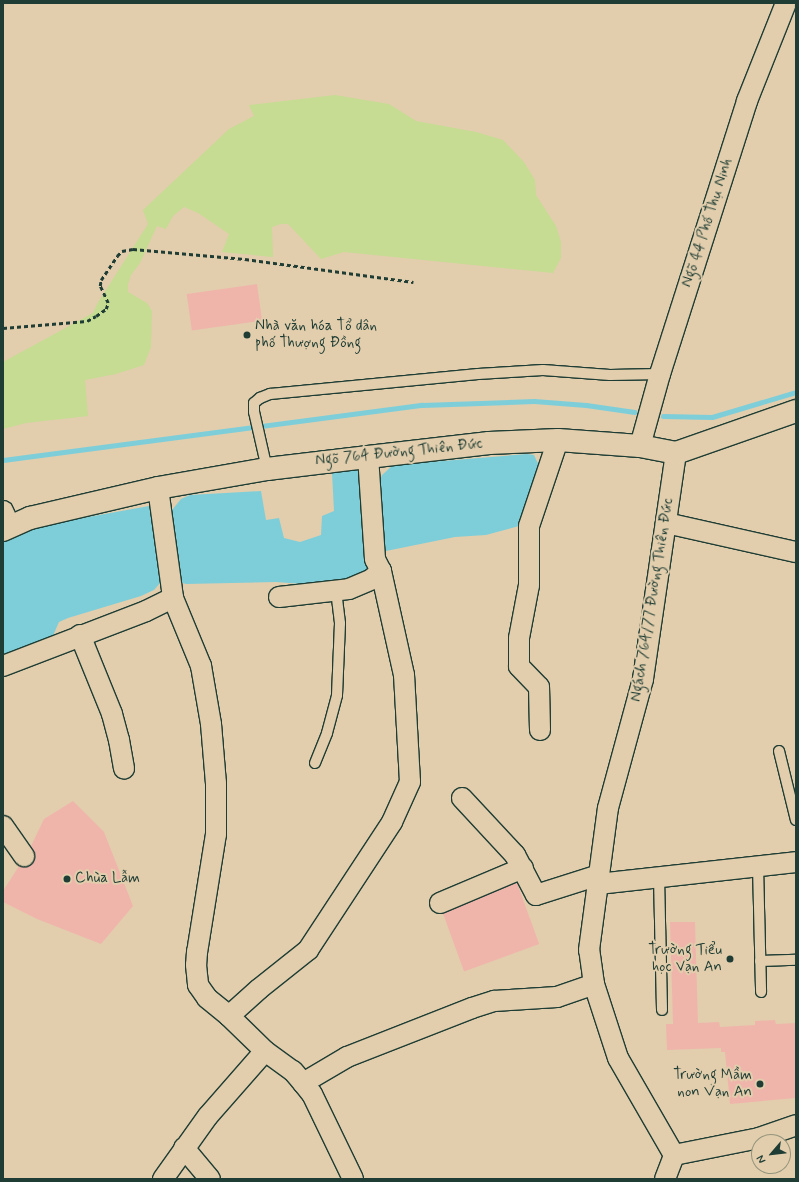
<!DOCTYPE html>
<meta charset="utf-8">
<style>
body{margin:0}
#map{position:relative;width:799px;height:1182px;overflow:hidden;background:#e2cead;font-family:Mynerve,sans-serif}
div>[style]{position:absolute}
.green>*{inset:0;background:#c5dc92}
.water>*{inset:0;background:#7eced9}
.stream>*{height:5px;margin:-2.5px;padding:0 2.5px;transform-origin:2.5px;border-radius:2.5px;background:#7eced9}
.building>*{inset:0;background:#efb5ab;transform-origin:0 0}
.path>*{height:2.5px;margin-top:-1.25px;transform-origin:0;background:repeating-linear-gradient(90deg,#1f3d34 0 4px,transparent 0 7px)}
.roads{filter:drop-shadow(1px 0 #1f3d34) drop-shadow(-1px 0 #1f3d34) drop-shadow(0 1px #1f3d34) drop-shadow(0 -1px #1f3d34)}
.lane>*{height:10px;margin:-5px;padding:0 5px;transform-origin:5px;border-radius:5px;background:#e2cead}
.street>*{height:20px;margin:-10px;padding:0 10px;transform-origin:10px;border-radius:10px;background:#e2cead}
.secondary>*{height:22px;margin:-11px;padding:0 11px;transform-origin:11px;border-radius:11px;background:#e2cead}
.dots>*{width:11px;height:11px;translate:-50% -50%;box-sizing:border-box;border:2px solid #e2cead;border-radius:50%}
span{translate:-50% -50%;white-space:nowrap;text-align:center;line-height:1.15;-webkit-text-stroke:4px #e2cead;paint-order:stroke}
.street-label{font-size:15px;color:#1f3d34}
.poi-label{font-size:15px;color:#1f3d34}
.left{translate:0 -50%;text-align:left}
.right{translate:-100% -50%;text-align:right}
.frame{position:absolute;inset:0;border:4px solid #1f3d34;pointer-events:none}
.north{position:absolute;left:751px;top:1134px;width:40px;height:40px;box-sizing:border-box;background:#e2cead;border:1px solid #94947d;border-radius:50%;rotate:242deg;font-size:11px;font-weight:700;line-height:16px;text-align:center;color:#1f3d34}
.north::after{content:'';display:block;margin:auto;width:14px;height:18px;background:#1f3d34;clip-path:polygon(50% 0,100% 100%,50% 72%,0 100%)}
</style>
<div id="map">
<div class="green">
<i style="clip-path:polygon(335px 95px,389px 104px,416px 121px,476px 132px,503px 140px,524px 162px,535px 180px,536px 195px,556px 226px,561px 242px,561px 258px,553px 273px,344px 252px,321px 259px,288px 224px,281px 224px,272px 227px,273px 257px,222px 252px,229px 234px,198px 213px,184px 207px,173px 216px,166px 229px,157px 226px,140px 263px,131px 275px,128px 284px,128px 292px,147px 303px,152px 311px,151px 347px,144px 365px,116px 374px,85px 380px,88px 416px,26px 423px,3px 429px,3px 362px,93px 313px,97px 304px,148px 224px,143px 210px,229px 129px,254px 116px,249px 105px)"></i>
</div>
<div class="water">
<i style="clip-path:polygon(527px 454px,534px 455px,541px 470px,522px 522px,519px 526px,486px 535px,455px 537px,386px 551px,382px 549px,380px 542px,380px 481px,382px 475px,393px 465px)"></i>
<i style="clip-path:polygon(353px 469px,360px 471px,369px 568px,365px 574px,329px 586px,276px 582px,186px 584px,179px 582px,171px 519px,172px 510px,181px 499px,190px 495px,261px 491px,266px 520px,279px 518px,284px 538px,300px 542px,321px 535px,322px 516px,334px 511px,332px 473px)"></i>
<i style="clip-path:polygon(149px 506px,152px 509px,164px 575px,161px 582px,154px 590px,141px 596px,68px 618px,59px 622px,52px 638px,3px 655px,3px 541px,5px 539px,22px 529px)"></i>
</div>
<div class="stream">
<i style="left:663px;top:416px;width:49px;rotate:1.2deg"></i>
<i style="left:712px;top:417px;width:88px;rotate:-16.6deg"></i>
<i style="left:3px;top:460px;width:423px;rotate:-7.5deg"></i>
<i style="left:422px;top:405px;width:112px;rotate:-2deg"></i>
<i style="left:534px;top:401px;width:52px;rotate:4.4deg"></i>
<i style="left:586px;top:405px;width:49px;rotate:8.1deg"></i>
</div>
<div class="building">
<i style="left:257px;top:284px;width:37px;height:71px;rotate:82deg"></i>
<i style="clip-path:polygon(73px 801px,104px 832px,133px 906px,101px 944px,37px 919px,3px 902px,3px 891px,19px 866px,25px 867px,34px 861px,35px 855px,31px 846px,44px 819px)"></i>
<i style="left:517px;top:883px;width:65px;height:80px;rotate:70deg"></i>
<i style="clip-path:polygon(670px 922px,695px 922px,698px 1023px,719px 1022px,720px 1027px,755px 1025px,755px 1021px,775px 1020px,776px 1024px,796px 1023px,796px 1098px,730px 1104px,725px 1052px,721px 1052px,721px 1048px,667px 1050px,666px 1024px,673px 1024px)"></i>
</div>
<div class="path">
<i style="left:3px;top:328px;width:84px;rotate:-4.8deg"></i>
<i style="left:87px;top:321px;width:10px;rotate:-29deg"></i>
<i style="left:96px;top:316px;width:12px;rotate:-35deg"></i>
<i style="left:106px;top:309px;width:6px;rotate:-72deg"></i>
<i style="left:108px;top:303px;width:19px;rotate:-115deg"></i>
<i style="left:100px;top:286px;width:6px;rotate:-81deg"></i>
<i style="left:101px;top:280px;width:29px;rotate:-56deg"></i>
<i style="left:117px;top:256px;width:7px;rotate:-45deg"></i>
<i style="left:122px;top:251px;width:11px;rotate:-10deg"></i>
<i style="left:133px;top:249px;width:112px;rotate:5.1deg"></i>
<i style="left:245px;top:259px;width:170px;rotate:7.8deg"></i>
</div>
<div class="roads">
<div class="lane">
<i style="left:267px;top:469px;width:58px;rotate:-102.8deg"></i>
<i style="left:254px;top:412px;width:9px;rotate:-90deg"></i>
<i style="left:254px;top:403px;width:8px;rotate:-40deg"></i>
<i style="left:260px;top:398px;width:11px;rotate:-22deg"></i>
<i style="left:270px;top:394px;width:209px;rotate:-5.5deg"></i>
<i style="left:478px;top:374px;width:65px;rotate:-3.5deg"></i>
<i style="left:543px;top:370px;width:67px;rotate:4.3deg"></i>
<i style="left:610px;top:375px;width:50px;rotate:-1.1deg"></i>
<i style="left:779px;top:751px;width:71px;rotate:76.2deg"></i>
<i style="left:315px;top:763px;width:32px;rotate:-68deg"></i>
<i style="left:327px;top:733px;width:39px;rotate:-75deg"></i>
<i style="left:337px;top:695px;width:72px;rotate:-87.6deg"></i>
<i style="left:340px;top:623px;width:33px;rotate:-97deg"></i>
<i style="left:758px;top:866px;width:126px;rotate:88.6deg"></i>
<i style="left:659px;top:877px;width:133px;rotate:88.7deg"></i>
<i style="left:760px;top:961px;width:36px;rotate:-2deg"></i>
</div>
<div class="street">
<i style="left:640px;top:446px;width:75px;rotate:-74.5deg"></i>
<i style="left:660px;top:374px;width:287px;rotate:-72.3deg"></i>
<i style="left:747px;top:101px;width:105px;rotate:-68.3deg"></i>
<i style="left:158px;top:488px;width:111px;rotate:82.2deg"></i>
<i style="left:173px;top:598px;width:74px;rotate:67.6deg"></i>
<i style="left:201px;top:666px;width:59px;rotate:80.2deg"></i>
<i style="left:211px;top:724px;width:59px;rotate:85.2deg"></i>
<i style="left:216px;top:783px;width:51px;rotate:90deg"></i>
<i style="left:216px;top:834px;width:120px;rotate:99.1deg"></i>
<i style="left:197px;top:952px;width:13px;rotate:94deg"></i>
<i style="left:196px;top:965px;width:20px;rotate:84deg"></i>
<i style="left:198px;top:985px;width:16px;rotate:55deg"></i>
<i style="left:207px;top:998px;width:28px;rotate:39deg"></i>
<i style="left:229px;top:1016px;width:50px;rotate:44.2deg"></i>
<i style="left:265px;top:1051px;width:34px;rotate:36deg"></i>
<i style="left:293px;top:1071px;width:16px;rotate:50deg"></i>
<i style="left:303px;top:1083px;width:14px;rotate:51deg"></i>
<i style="left:312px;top:1094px;width:94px;rotate:64.2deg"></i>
<i style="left:3px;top:511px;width:17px;rotate:65deg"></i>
<i style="left:666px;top:523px;width:133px;rotate:12.6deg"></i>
<i style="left:279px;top:597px;width:70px;rotate:-6.5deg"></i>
<i style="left:349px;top:589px;width:25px;rotate:-23deg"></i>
<i style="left:372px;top:579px;width:12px;rotate:-42deg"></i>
<i style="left:80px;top:635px;width:85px;rotate:67.9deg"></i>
<i style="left:112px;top:714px;width:27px;rotate:75deg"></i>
<i style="left:119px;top:740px;width:29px;rotate:80deg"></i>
<i style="left:3px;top:666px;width:153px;rotate:-21deg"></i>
<i style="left:146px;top:611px;width:30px;rotate:-26deg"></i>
<i style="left:540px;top:730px;width:43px;rotate:-91.3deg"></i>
<i style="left:539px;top:687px;width:29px;rotate:-134deg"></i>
<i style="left:519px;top:666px;width:28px;rotate:-90deg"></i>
<i style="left:519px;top:638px;width:54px;rotate:-79.3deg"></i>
<i style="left:529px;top:585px;width:59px;rotate:-90deg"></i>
<i style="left:529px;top:526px;width:91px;rotate:-71.4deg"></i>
<i style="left:462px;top:798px;width:78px;rotate:47.1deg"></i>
<i style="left:515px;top:855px;width:45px;rotate:62.3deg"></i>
<i style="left:536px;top:895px;width:66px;rotate:-17.6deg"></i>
<i style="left:3px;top:826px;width:37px;rotate:55deg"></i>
<i style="left:598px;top:884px;width:199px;rotate:-6.3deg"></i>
<i style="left:440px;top:903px;width:90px;rotate:-22.9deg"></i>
<i style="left:229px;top:1016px;width:40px;rotate:-42deg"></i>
<i style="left:259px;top:989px;width:63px;rotate:-38.5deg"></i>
<i style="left:308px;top:950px;width:153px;rotate:-56.7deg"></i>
<i style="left:392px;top:822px;width:44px;rotate:-65.8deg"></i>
<i style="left:410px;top:782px;width:107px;rotate:-93.2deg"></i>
<i style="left:404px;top:675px;width:107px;rotate:-102.5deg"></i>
<i style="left:381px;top:571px;width:13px;rotate:-117deg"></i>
<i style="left:375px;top:559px;width:102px;rotate:-93.9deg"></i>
<i style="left:303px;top:1083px;width:51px;rotate:-30.6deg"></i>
<i style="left:347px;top:1057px;width:134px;rotate:-21.4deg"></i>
<i style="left:472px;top:1008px;width:23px;rotate:-18deg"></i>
<i style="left:494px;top:1001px;width:63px;rotate:-3.6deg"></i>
<i style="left:557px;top:997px;width:39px;rotate:-19deg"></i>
<i style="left:184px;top:1148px;width:40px;rotate:50deg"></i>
<i style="left:674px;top:1155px;width:112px;rotate:-120deg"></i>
<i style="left:618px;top:1058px;width:78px;rotate:-108deg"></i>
<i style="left:594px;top:984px;width:34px;rotate:-98deg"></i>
<i style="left:589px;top:950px;width:143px;rotate:-82.4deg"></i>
<i style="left:608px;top:808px;width:134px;rotate:-74.8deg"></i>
<i style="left:643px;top:679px;width:228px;rotate:-81.7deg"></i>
<i style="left:674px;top:1155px;width:87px;rotate:-11.3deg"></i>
<i style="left:759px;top:1138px;width:39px;rotate:-19deg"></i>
<i style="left:163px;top:1179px;width:77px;rotate:-54.5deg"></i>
<i style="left:208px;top:1116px;width:86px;rotate:-48.8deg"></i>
<i style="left:665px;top:1179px;width:26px;rotate:-69deg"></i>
</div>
<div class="secondary">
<i style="left:3px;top:530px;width:30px;rotate:-24deg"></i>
<i style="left:30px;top:518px;width:131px;rotate:-13.2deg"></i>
<i style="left:158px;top:488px;width:111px;rotate:-9.9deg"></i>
<i style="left:267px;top:469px;width:102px;rotate:-6.8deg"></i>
<i style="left:368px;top:457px;width:122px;rotate:-6.6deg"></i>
<i style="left:489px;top:443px;width:69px;rotate:-2.5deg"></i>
<i style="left:558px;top:440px;width:82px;rotate:4.2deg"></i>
<i style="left:640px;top:446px;width:37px;rotate:11deg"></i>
<i style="left:676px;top:453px;width:127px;rotate:-19.3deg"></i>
</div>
</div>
<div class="dots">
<i style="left:247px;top:335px;background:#1f3d34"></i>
<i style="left:67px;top:879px;background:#1f3d34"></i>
<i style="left:730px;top:959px;background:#1f3d34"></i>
<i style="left:760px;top:1084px;background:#1f3d34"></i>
</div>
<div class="street-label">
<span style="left:708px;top:223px;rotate:-72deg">Ngõ 44 Phố Thụ Ninh</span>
<span style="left:399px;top:453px;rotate:-6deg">Ngõ 764 Đường Thiên Đức</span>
<span style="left:653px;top:600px;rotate:-81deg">Ngách 764/77 Đường Thiên Đức</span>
</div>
<div class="poi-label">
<span class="left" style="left:255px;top:335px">Nhà văn hóa Tổ dân<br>phố Thượng Đồng</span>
<span class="left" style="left:75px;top:879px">Chùa Lẫm</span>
<span class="right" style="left:722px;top:959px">Trường Tiểu<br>học Vạn An</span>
<span class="right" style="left:752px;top:1084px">Trường Mầm<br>non Vạn An</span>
</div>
<div class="frame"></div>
<div class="north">N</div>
</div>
